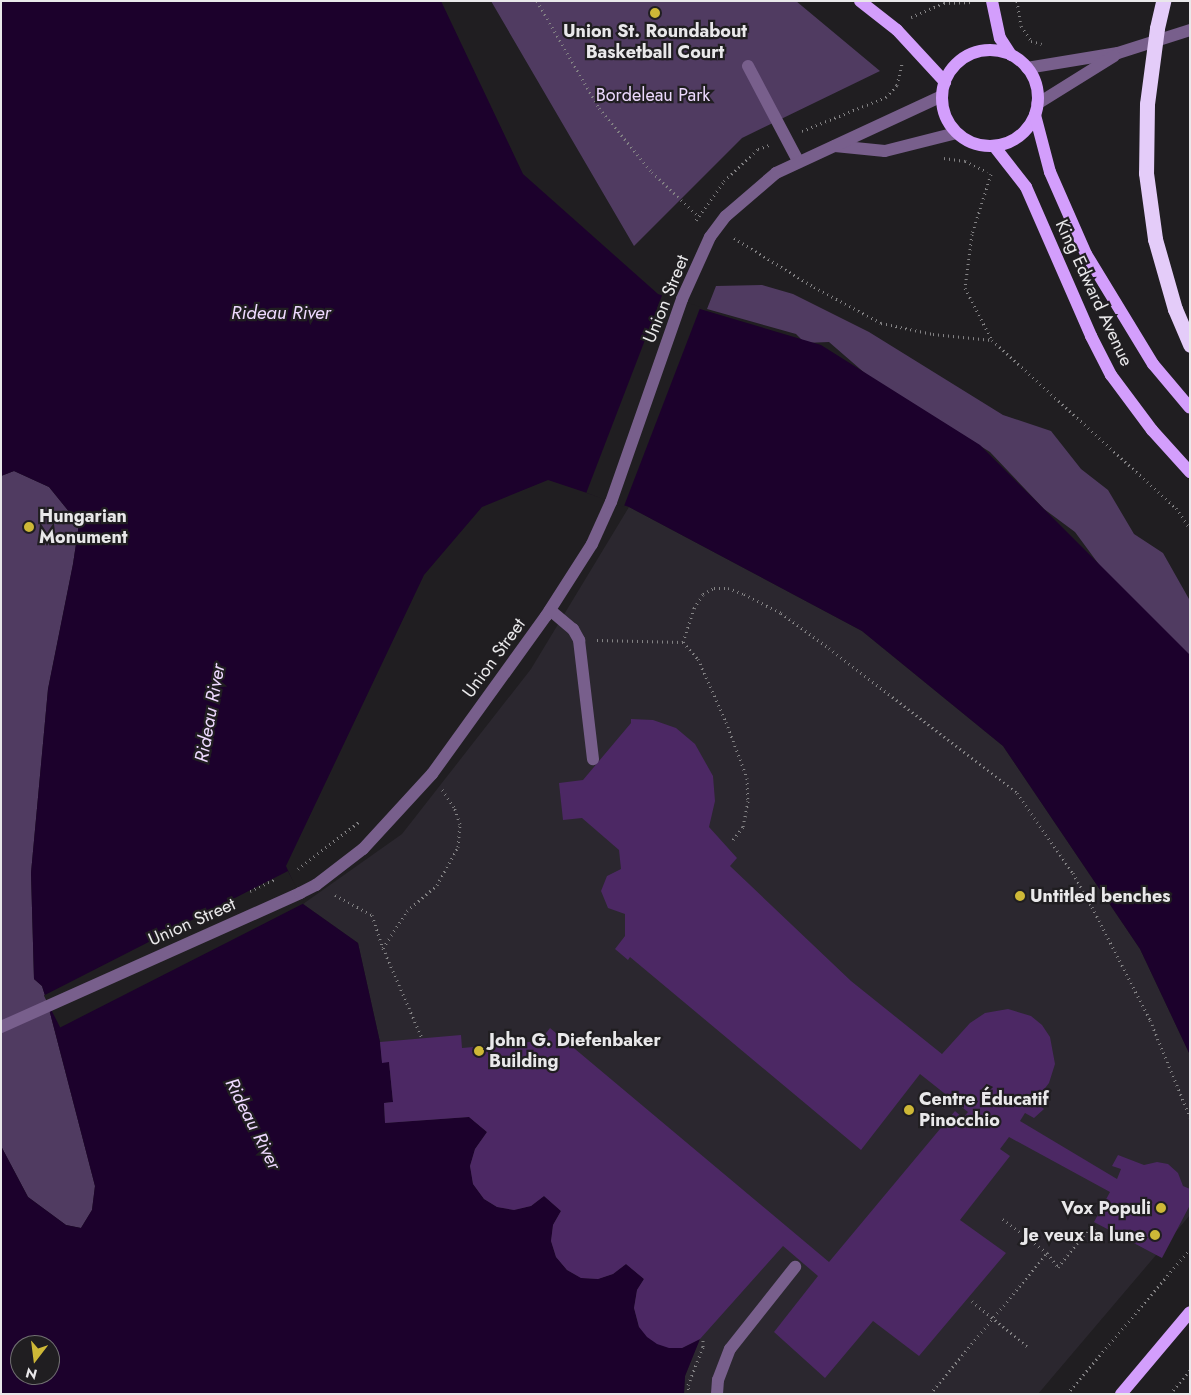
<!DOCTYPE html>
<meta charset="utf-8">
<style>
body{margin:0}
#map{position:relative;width:1191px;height:1395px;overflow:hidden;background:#201e21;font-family:Jost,sans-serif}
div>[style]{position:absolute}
.built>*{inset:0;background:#2b272f}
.green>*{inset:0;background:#503b61}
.water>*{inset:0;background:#1c012c}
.pier>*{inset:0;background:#201e21;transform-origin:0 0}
.building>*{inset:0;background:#4c2864}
.path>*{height:3px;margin-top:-1.5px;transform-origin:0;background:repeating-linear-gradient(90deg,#838284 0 1px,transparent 0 5px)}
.minor>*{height:12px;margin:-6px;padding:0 6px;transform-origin:6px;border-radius:6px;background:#785f8c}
.major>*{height:12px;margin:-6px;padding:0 6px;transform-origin:6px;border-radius:6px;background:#d39efc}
.major>.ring{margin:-6px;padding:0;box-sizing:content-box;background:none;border:12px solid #d39efc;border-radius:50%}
.highway>*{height:15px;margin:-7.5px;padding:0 7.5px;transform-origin:7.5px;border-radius:7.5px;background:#e4ccf9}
.highway-bridge>*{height:15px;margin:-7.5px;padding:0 7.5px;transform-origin:7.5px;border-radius:7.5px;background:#e4ccf9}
.dots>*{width:14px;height:14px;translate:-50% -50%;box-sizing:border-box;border:2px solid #201e21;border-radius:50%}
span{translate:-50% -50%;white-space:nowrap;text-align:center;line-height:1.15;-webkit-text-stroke:4.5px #201e21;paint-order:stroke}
.poi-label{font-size:18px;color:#e9e8ea;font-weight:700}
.left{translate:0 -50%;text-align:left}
.right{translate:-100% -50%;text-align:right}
.park-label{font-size:18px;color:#ecd8fd}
.street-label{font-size:18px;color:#e9e8ea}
.water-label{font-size:19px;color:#eed9ff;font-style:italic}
.frame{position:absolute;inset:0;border:2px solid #e9e8ea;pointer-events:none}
.north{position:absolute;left:10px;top:1335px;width:50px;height:50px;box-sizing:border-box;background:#201e21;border:1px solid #706f71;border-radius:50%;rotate:195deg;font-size:14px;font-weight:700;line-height:20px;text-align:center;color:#e9e8ea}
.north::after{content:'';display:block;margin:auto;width:18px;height:22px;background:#ceb837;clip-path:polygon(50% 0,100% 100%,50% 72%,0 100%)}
</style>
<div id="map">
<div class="built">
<i style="clip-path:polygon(629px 507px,862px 631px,1003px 746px,1140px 949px,1190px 1055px,1190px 1215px,1038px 1394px,684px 1394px,685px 1376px,699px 1340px,682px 1348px,639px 1327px,634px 1308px,637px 1290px,613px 1274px,598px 1279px,581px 1278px,567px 1270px,556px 1257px,551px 1241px,553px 1225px,531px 1206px,514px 1210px,497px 1207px,484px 1199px,473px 1184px,470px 1166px,475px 1149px,487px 1133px,469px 1117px,385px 1123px,384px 1103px,389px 1062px,382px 1063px,380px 1042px,358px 943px,303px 904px,402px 834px,531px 669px)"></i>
</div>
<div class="green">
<i style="clip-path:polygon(491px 1px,796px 1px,880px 71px,742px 138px,634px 246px)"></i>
<i style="clip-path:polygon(762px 285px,793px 294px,869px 332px,1003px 415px,1051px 431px,1081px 469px,1108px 490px,1134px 534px,1163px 553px,1189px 599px,1190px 674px,1148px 631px,1075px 532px,1044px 509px,990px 452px,867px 375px,829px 342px,805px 343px,796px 334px,707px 309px,716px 286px)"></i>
<i style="clip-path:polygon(14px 471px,49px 487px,79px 524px,73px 564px,48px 689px,31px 873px,34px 979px,42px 986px,48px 1005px,95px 1186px,92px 1210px,81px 1228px,66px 1225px,28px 1197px,1px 1146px,1px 476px)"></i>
</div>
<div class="water">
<i style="clip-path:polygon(evenodd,1px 1px,441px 1px,523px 174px,658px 294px,700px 309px,821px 345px,980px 445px,1190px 655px,1190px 1055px,1140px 949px,1003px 746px,862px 631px,629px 507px,548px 480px,482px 507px,424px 575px,286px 866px,303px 904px,358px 943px,380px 1042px,382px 1062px,389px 1062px,393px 1102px,384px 1103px,385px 1123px,469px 1117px,487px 1132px,475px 1149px,470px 1166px,473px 1184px,484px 1199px,497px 1207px,514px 1210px,531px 1206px,544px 1196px,561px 1211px,553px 1225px,551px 1241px,556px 1257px,567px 1270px,581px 1278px,598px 1279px,613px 1274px,626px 1264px,644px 1279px,637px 1290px,634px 1308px,639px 1327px,682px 1348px,700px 1339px,685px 1376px,684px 1394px,1px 1394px,1px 1146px,28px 1197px,66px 1225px,81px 1228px,92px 1210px,95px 1186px,48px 1005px,42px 986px,34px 979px,31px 873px,48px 689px,73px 564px,79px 524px,49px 487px,14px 471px,1px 476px,1px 1px,20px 1345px,50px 1345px,50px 1375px,20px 1375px,20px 1345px)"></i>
</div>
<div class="pier">
<i style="left:663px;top:293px;width:40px;height:214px;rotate:21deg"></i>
<i style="left:288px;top:871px;width:36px;height:274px;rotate:63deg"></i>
</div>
<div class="building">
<i style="clip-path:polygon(631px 719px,653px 720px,676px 728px,695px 744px,713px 776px,715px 801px,709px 827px,737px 858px,730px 866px,851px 981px,942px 1054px,970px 1023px,985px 1013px,1008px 1009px,1031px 1016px,1042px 1025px,1050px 1037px,1055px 1064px,1049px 1083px,1035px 1101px,1044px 1109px,1034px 1118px,1025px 1113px,1020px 1121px,1117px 1179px,1121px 1169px,1112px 1166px,1118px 1155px,1144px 1165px,1157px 1162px,1168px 1164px,1178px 1173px,1183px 1186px,1190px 1189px,1190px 1205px,1162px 1258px,1094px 1222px,1110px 1192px,1009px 1137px,1000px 1149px,1010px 1156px,960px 1220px,1006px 1253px,919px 1356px,873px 1321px,825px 1378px,774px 1332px,818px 1276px,783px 1246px,700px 1339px,682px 1348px,669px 1348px,657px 1344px,647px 1337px,639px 1327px,634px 1308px,637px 1290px,644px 1279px,626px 1264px,613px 1274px,598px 1279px,581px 1278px,567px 1270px,556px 1257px,551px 1241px,553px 1225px,561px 1211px,544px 1196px,531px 1206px,514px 1210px,497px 1207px,484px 1199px,473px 1184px,470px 1166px,475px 1149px,487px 1132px,469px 1117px,385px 1123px,384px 1103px,393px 1102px,389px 1062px,382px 1063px,380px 1042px,461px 1035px,462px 1048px,540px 1041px,550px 1028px,829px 1262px,955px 1111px,963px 1118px,968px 1112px,920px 1074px,861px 1150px,630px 957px,628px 960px,615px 949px,625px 936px,625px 914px,608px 908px,601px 891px,607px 876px,621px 869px,619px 850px,582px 818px,563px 820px,559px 783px,583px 780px,631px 723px)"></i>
</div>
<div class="path">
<i style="left:537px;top:1px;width:124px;rotate:59.9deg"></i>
<i style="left:599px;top:108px;width:83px;rotate:50.4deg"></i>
<i style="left:652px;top:172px;width:64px;rotate:43.7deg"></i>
<i style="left:1017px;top:1px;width:25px;rotate:81deg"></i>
<i style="left:1021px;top:26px;width:18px;rotate:56deg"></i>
<i style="left:1031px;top:41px;width:11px;rotate:15deg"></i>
<i style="left:911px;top:17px;width:36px;rotate:-23deg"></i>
<i style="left:944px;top:3px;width:30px;rotate:-2deg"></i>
<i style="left:802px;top:131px;width:91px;rotate:-22deg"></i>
<i style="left:886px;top:97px;width:16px;rotate:-47deg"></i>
<i style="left:897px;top:85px;width:22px;rotate:-77deg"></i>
<i style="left:944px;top:158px;width:21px;rotate:8deg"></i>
<i style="left:965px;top:161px;width:25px;rotate:26deg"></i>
<i style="left:991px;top:174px;width:63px;rotate:107.6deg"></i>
<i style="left:972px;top:234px;width:54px;rotate:97.4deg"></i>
<i style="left:965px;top:288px;width:59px;rotate:62.6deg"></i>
<i style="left:992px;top:340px;width:249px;rotate:42.4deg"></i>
<i style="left:1176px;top:508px;width:25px;rotate:56deg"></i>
<i style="left:696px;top:220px;width:48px;rotate:-54.3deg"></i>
<i style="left:724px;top:181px;width:47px;rotate:-43.3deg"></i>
<i style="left:758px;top:149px;width:12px;rotate:-20deg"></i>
<i style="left:734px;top:238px;width:94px;rotate:31.5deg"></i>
<i style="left:814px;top:287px;width:76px;rotate:28.2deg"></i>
<i style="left:881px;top:323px;width:53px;rotate:11.9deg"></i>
<i style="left:933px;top:334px;width:59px;rotate:5.8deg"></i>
<i style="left:597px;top:640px;width:86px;rotate:1.3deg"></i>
<i style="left:683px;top:642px;width:23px;rotate:49deg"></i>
<i style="left:698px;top:659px;width:69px;rotate:66deg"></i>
<i style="left:726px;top:722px;width:60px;rotate:69.4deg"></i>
<i style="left:747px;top:778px;width:23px;rotate:88deg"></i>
<i style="left:748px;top:801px;width:26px;rotate:101deg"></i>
<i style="left:743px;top:827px;width:18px;rotate:128deg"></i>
<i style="left:683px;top:642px;width:36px;rotate:-72deg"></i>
<i style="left:694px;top:608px;width:17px;rotate:-57deg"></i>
<i style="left:703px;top:594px;width:13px;rotate:-29deg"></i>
<i style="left:714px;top:588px;width:14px"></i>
<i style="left:728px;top:588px;width:17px;rotate:21deg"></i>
<i style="left:744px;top:594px;width:42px;rotate:27.2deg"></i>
<i style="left:781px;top:613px;width:59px;rotate:36.1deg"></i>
<i style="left:829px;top:648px;width:237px;rotate:37.6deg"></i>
<i style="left:1017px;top:793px;width:98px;rotate:55deg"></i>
<i style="left:1073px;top:873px;width:39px;rotate:61deg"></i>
<i style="left:1092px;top:907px;width:127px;rotate:62.8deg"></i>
<i style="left:1150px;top:1020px;width:105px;rotate:67.6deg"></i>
<i style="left:298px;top:869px;width:78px;rotate:-37.7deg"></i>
<i style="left:250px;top:891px;width:29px;rotate:-25deg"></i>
<i style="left:335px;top:895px;width:42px;rotate:28.4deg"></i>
<i style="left:372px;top:915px;width:35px;rotate:72deg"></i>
<i style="left:383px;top:948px;width:98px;rotate:66.6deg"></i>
<i style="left:383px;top:948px;width:44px;rotate:-57deg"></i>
<i style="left:407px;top:911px;width:40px;rotate:-41deg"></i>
<i style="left:437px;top:885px;width:43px;rotate:-61.1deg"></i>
<i style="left:458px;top:847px;width:23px;rotate:-85deg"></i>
<i style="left:460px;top:824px;width:18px;rotate:-109deg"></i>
<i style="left:454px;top:807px;width:22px;rotate:-124deg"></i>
<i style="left:1047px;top:1253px;width:18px;rotate:52deg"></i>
<i style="left:1058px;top:1267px;width:51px;rotate:-51.3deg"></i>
<i style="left:1090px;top:1227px;width:12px;rotate:35deg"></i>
<i style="left:972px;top:1301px;width:74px;rotate:39.5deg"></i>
<i style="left:689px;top:1394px;width:9px;rotate:-96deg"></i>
<i style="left:688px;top:1385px;width:41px;rotate:-68.5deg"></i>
<i style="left:703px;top:1347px;width:7px;rotate:-90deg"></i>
<i style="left:930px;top:1394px;width:183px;rotate:-50.3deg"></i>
<i style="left:1047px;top:1253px;width:58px;rotate:-142.7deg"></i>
<i style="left:1067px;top:1394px;width:190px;rotate:-49.7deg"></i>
<i style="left:1170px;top:1394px;width:31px;rotate:-50deg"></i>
</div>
<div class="minor">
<i style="left:748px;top:66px;width:107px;rotate:62.2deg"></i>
<i style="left:1027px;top:68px;width:92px;rotate:-9.4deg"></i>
<i style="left:1118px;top:53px;width:76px;rotate:-17.7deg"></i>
<i style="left:1037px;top:104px;width:91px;rotate:-31.9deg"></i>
<i style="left:835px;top:146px;width:50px;rotate:5.7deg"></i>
<i style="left:885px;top:151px;width:73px;rotate:-14.2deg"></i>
<i style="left:550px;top:610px;width:30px;rotate:40deg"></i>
<i style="left:573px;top:629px;width:13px;rotate:61deg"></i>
<i style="left:579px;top:640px;width:120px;rotate:83.3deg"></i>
<i style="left:1px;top:1027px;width:328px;rotate:-24.1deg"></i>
<i style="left:300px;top:893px;width:18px;rotate:-27deg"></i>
<i style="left:316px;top:885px;width:59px;rotate:-37.5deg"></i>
<i style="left:363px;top:849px;width:102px;rotate:-47.4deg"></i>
<i style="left:432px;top:774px;width:195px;rotate:-54.2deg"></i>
<i style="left:546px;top:616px;width:85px;rotate:-57.4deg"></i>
<i style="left:592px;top:544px;width:46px;rotate:-65.7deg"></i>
<i style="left:611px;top:502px;width:215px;rotate:-70.7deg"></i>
<i style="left:682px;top:299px;width:68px;rotate:-65.7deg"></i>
<i style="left:710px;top:237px;width:26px;rotate:-53deg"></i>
<i style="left:726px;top:216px;width:66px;rotate:-40.7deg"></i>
<i style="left:776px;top:173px;width:183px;rotate:-24.9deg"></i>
<i style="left:717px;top:1394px;width:14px;rotate:-86deg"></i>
<i style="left:718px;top:1380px;width:33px;rotate:-69deg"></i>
<i style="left:730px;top:1349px;width:105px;rotate:-51.6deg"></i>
</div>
<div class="major">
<i style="left:860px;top:1px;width:47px;rotate:38.1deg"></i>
<i style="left:897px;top:30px;width:71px;rotate:47.3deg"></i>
<i style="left:992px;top:1px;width:38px;rotate:78deg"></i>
<i style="left:1000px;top:38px;width:20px;rotate:57deg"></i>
<i class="ring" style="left:942px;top:50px;width:84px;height:84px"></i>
<i style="left:1035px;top:115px;width:59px;rotate:75.3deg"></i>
<i style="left:1050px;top:172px;width:90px;rotate:66.3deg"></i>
<i style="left:1086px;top:254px;width:129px;rotate:58.7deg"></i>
<i style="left:1153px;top:364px;width:57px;rotate:49.9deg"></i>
<i style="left:994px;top:146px;width:52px;rotate:52deg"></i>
<i style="left:1026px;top:187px;width:163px;rotate:66.4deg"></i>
<i style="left:1091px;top:336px;width:44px;rotate:62.9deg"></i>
<i style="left:1111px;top:375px;width:69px;rotate:53.3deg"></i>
<i style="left:1152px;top:430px;width:57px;rotate:47.9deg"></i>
<i style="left:1121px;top:1394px;width:107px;rotate:-49.9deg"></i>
</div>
<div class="highway">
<i style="left:1147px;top:104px;width:69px;rotate:90.8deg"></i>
<i style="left:1146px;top:173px;width:67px;rotate:82.2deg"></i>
<i style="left:1155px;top:239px;width:73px;rotate:74.1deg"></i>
<i style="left:1175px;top:309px;width:39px;rotate:67deg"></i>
</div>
<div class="highway-bridge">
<i style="left:1147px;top:104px;width:77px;rotate:-82.5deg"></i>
<i style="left:1157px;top:28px;width:28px;rotate:-77deg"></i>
</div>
<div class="dots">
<i style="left:655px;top:13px;background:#ceb837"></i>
<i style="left:29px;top:527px;background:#ceb837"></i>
<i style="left:1020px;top:896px;background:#ceb837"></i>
<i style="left:479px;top:1051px;background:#ceb837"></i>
<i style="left:909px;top:1110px;background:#ceb837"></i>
<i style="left:1161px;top:1208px;background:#ceb837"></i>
<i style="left:1155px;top:1235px;background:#ceb837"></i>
</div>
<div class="poi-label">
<span style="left:655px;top:42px">Union St. Roundabout<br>Basketball Court</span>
<span class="left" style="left:39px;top:527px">Hungarian<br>Monument</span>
<span class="left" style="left:1030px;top:896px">Untitled benches</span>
<span class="left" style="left:489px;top:1051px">John G. Diefenbaker<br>Building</span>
<span class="left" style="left:919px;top:1110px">Centre Éducatif<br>Pinocchio</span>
<span class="right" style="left:1151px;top:1208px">Vox Populi</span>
<span class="right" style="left:1145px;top:1235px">Je veux la lune</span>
</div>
<div class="park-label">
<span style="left:653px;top:95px">Bordeleau Park</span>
</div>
<div class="street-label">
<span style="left:1094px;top:293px;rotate:65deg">King Edward Avenue</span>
<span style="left:666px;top:299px;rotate:-68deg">Union Street</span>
<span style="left:494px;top:658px;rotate:-54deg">Union Street</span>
<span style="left:192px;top:922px;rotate:-24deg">Union Street</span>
</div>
<div class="water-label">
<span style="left:281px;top:313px">Rideau River</span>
<span style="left:210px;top:713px;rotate:-80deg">Rideau River</span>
<span style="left:253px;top:1124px;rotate:63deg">Rideau River</span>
</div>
<div class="frame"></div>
<div class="north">N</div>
</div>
